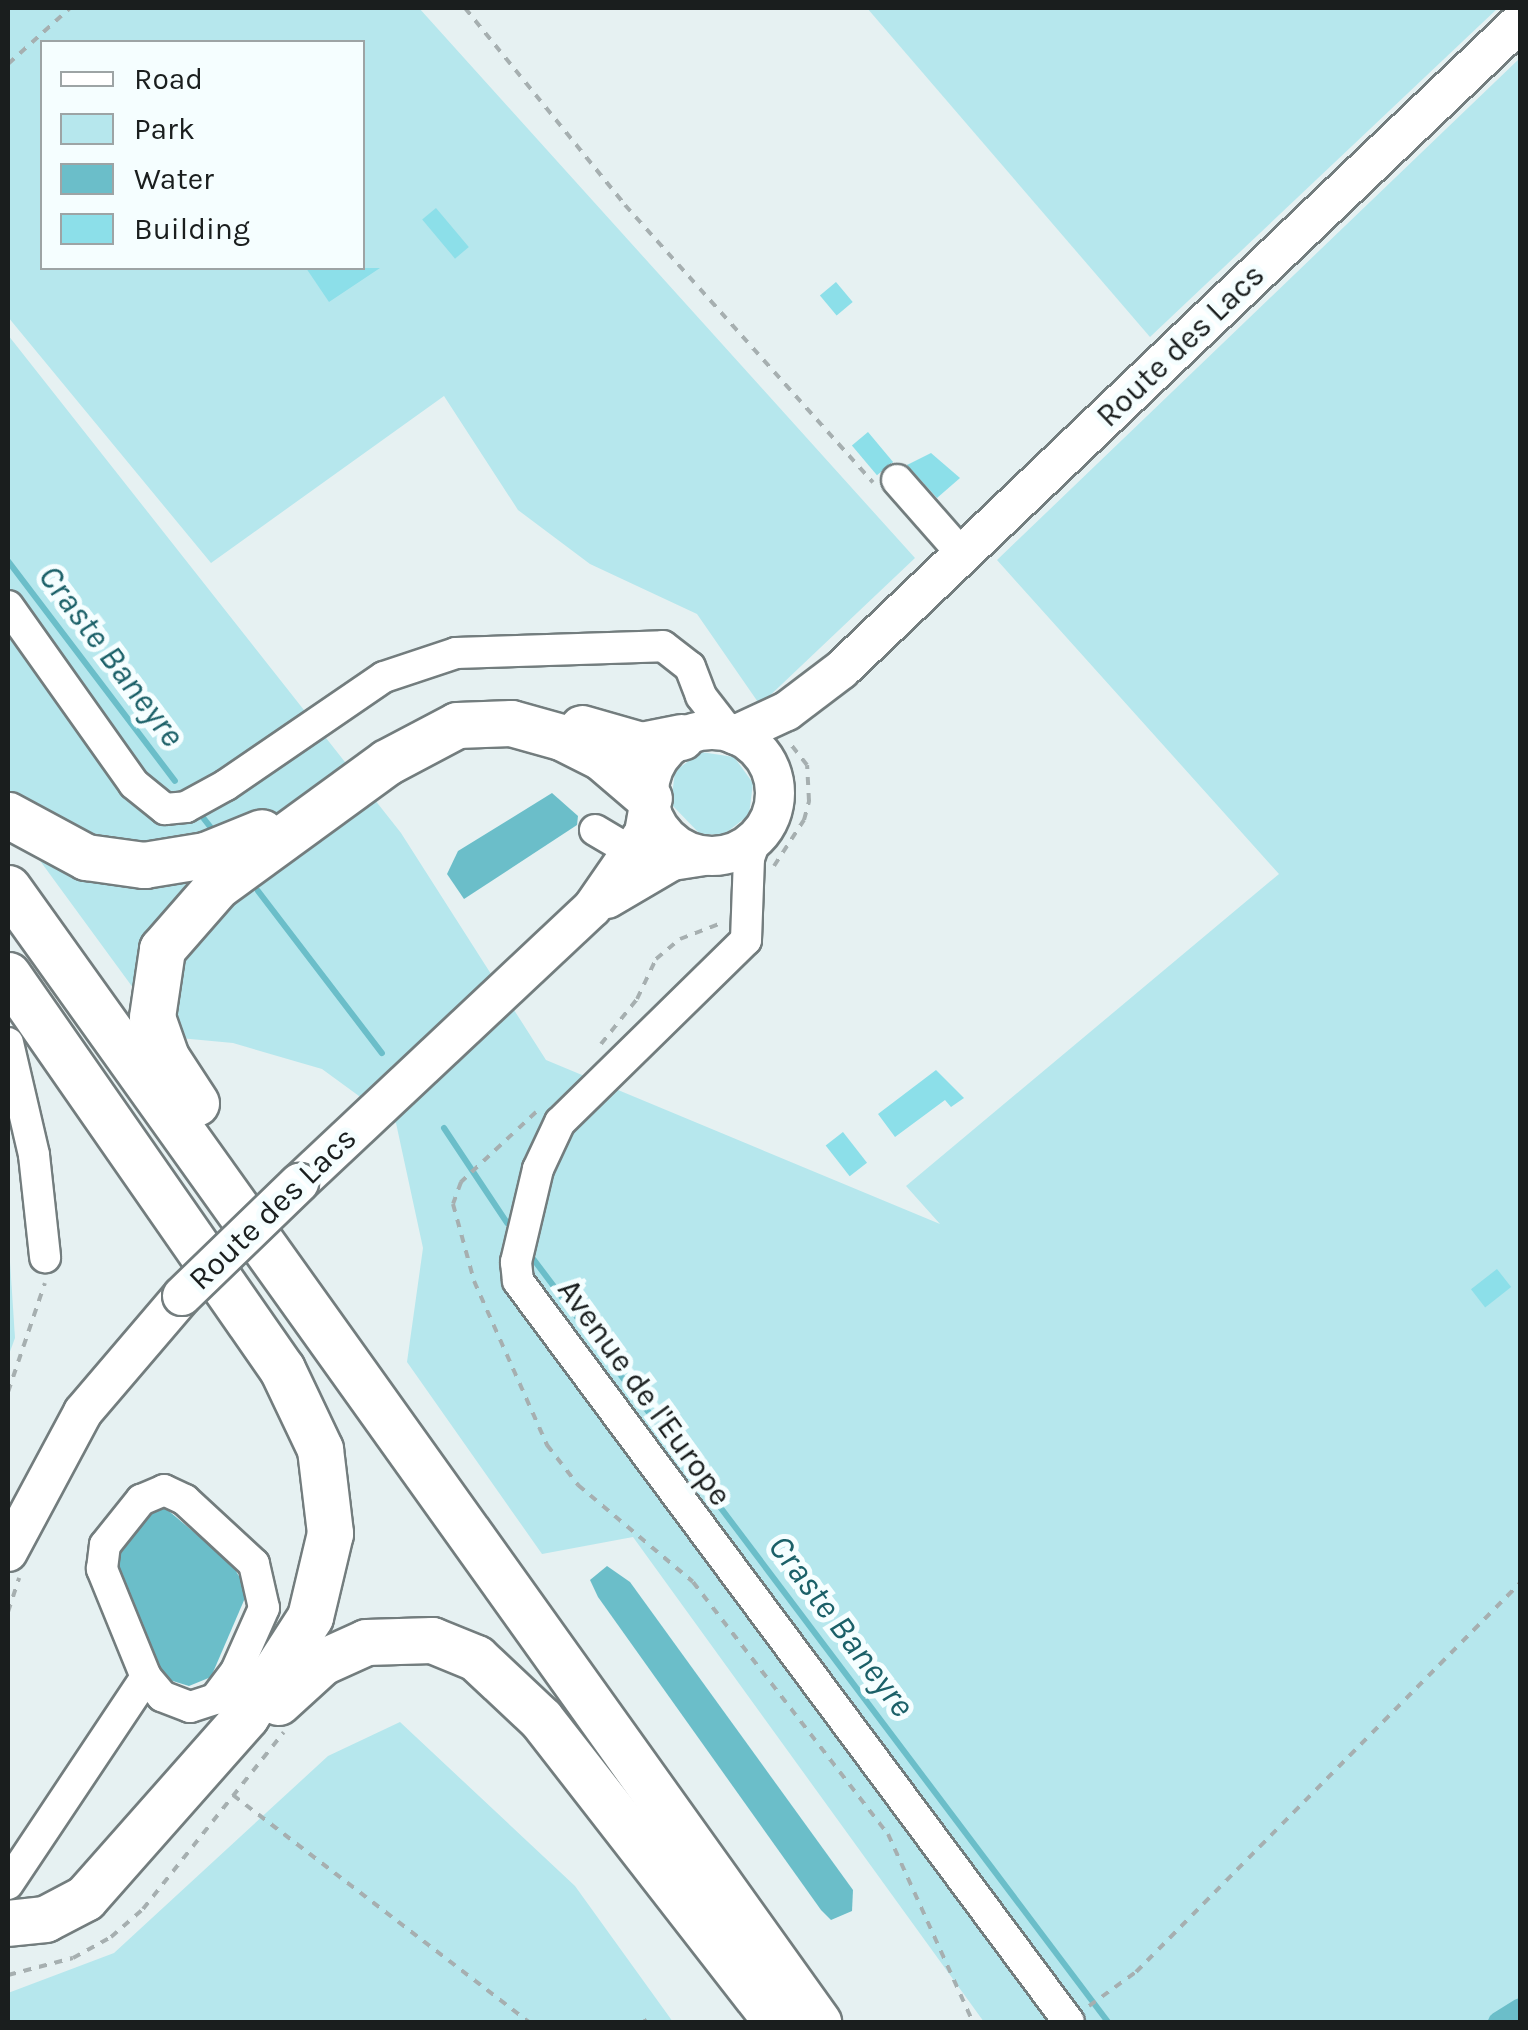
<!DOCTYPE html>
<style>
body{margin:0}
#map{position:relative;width:1528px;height:2030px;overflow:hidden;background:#e6f1f2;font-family:Karla,sans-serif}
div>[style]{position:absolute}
.green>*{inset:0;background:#b6e7ed}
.water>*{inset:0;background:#6bbec9}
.stream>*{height:6px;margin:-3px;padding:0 3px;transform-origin:3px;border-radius:3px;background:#6bbec9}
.canal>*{height:20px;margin:-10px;padding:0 10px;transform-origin:10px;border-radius:10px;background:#6bbec9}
.building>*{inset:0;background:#8cdfe9;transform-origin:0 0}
.path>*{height:4px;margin-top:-2px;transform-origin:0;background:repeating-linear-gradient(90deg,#a6afb0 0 8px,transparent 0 16px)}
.roads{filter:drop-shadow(2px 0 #737d7e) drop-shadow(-2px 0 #737d7e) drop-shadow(0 2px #737d7e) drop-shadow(0 -2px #737d7e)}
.minor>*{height:30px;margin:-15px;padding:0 15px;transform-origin:15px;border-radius:15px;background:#fff}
.major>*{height:38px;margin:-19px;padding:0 19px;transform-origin:19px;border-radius:19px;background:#fff}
.major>.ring{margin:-19px;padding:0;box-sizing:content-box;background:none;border:38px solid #fff;border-radius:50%}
.highway>*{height:45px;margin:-22.5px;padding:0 22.5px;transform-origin:22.5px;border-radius:22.5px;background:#fff}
.bridges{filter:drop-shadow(2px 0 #737d7e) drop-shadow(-2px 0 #737d7e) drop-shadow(0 2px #737d7e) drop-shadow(0 -2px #737d7e)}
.major-bridge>*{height:38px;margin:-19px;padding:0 19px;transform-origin:19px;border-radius:19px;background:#fff}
span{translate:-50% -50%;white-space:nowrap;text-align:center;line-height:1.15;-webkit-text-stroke:10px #f5feff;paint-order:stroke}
.street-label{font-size:32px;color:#1a1e1e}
.water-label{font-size:35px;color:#1b6068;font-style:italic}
.frame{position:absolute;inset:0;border:10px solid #1a1e1e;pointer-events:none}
.legend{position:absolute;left:40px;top:40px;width:325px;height:230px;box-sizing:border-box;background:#f5feff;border:2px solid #9da4a5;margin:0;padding:12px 18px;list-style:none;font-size:30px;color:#1a1e1e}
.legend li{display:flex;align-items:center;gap:20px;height:50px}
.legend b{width:50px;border:2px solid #9da4a5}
</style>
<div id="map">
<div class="green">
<i style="clip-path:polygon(evenodd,8px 8px,419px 8px,915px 558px,760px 705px,697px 614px,590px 564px,518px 510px,444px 396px,211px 563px,8px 317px,8px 8px,42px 42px,362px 42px,362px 268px,42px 268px,42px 42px)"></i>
<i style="clip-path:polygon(867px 8px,1498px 8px,1150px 337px)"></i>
<i style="clip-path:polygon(1520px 58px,1520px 2022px,984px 2022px,633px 1537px,542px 1554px,407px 1362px,423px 1248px,396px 1123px,322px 1069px,233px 1043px,169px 1037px,8px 817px,8px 335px,401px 833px,546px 1060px,940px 1224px,906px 1186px,1279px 874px,997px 560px)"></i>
<i style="clip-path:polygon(701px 752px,734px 757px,753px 783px,749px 815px,723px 835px,700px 834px,671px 804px,675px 771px)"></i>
<i style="clip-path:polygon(8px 1231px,15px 1338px,8px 1357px)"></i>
<i style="clip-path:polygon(400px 1722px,575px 1886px,673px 2022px,8px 2022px,8px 1993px,114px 1953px,328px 1756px)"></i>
</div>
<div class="water">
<i style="clip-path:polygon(552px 793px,578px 816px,577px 825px,464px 899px,447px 874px,458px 851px)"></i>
<i style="clip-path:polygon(148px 1507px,164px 1507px,232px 1564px,244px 1585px,245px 1598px,211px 1677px,189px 1686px,163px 1678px,114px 1569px,119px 1546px)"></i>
<i style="clip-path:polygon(607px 1566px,630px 1582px,853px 1890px,852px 1911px,831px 1920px,821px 1910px,598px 1597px,590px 1580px)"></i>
</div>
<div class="stream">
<i style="left:8px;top:561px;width:276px;rotate:52.8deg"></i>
<i style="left:201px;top:815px;width:16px;rotate:52deg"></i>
<i style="left:258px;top:891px;width:204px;rotate:52.6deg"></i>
<i style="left:444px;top:1128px;width:114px;rotate:56.4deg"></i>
<i style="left:534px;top:1260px;width:954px;rotate:53.01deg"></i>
</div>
<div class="canal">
<i style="left:1498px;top:2022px;width:26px;rotate:-32deg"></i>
</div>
<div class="building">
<i style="left:436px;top:208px;width:51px;height:18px;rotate:50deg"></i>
<i style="clip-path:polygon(306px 268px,380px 268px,329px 302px)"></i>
<i style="left:836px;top:282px;width:26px;height:21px;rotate:50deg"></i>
<i style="left:868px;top:432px;width:39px;height:21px;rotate:50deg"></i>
<i style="clip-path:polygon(931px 453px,960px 478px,937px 498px,907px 465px)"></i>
<i style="clip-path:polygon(936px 1070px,964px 1098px,951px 1107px,945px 1100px,895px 1137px,878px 1114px)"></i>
<i style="left:843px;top:1132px;width:39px;height:22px;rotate:52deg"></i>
<i style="left:1497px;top:1269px;width:23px;height:33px;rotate:52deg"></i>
</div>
<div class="path">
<i style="left:465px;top:8px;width:254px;rotate:50.9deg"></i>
<i style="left:625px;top:205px;width:372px;rotate:48.2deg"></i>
<i style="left:8px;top:64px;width:84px;rotate:-42.1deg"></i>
<i style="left:774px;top:866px;width:55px;rotate:-56.9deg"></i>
<i style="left:804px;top:820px;width:20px;rotate:-75deg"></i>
<i style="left:809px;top:801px;width:36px;rotate:-93deg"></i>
<i style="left:807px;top:765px;width:29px;rotate:-128deg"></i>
<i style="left:601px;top:1044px;width:58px;rotate:-51.3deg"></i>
<i style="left:637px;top:999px;width:44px;rotate:-64.6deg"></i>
<i style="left:656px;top:959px;width:31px;rotate:-40deg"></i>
<i style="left:680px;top:939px;width:47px;rotate:-21.1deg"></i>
<i style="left:536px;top:1112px;width:103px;rotate:137deg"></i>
<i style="left:461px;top:1182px;width:23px;rotate:110deg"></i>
<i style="left:453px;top:1204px;width:80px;rotate:74.7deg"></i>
<i style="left:474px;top:1281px;width:180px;rotate:66deg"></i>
<i style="left:547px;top:1445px;width:51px;rotate:52.2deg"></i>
<i style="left:578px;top:1485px;width:150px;rotate:40.1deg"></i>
<i style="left:693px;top:1582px;width:319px;rotate:52.3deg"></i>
<i style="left:888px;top:1834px;width:206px;rotate:65.7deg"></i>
<i style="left:8px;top:1392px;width:115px;rotate:-71.3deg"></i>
<i style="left:8px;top:1612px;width:36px;rotate:-72deg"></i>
<i style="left:233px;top:1795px;width:373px;rotate:37.5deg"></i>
<i style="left:8px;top:1975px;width:67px;rotate:-14.7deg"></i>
<i style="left:73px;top:1958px;width:43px;rotate:-28.9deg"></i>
<i style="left:111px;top:1937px;width:43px;rotate:-41.2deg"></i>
<i style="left:143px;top:1909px;width:226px;rotate:-51.5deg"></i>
<i style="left:1089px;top:2006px;width:58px;rotate:-35.9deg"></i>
<i style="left:1136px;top:1972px;width:547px;rotate:-45.37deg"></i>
<i style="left:644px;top:2019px;width:4px;rotate:56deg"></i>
</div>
<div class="roads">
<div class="minor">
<i style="left:897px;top:480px;width:98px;rotate:48.7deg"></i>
<i style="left:8px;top:606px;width:218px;rotate:54.7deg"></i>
<i style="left:134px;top:784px;width:40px;rotate:39deg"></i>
<i style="left:165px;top:809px;width:21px;rotate:-5deg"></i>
<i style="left:186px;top:807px;width:46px;rotate:-28.8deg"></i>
<i style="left:226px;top:785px;width:191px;rotate:-34.4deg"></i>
<i style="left:384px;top:677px;width:76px;rotate:-18.4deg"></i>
<i style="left:456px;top:653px;width:207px;rotate:-1.9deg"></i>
<i style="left:663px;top:646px;width:34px;rotate:38deg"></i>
<i style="left:690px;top:667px;width:31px;rotate:69deg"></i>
<i style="left:701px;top:696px;width:46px;rotate:52.1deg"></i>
<i style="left:595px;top:830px;width:43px;rotate:30.7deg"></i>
<i style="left:756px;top:838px;width:21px;rotate:109deg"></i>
<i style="left:749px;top:858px;width:82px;rotate:92.1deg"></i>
<i style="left:746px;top:940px;width:260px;rotate:135.6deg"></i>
<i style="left:560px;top:1122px;width:52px;rotate:115.1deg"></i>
<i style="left:538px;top:1169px;width:96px;rotate:103.3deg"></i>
<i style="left:516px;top:1262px;width:19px;rotate:84deg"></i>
<i style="left:518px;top:1281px;width:923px;rotate:53.37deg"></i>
<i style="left:8px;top:1043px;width:115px;rotate:76.9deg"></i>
<i style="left:34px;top:1155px;width:103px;rotate:83.8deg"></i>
<i style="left:8px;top:1884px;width:249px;rotate:-56.3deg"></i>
<i style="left:146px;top:1677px;width:117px;rotate:-112.2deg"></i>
<i style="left:102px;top:1569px;width:24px;rotate:-83deg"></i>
<i style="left:105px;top:1545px;width:58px;rotate:-51.3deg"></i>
<i style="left:141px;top:1500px;width:25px;rotate:-23deg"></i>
<i style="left:164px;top:1490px;width:23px;rotate:25deg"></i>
<i style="left:185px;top:1500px;width:94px;rotate:42.8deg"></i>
<i style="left:254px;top:1564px;width:45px;rotate:77.2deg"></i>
<i style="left:264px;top:1608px;width:69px;rotate:114deg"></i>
<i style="left:236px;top:1671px;width:35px;rotate:127deg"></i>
<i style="left:215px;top:1699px;width:26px;rotate:162deg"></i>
<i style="left:190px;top:1707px;width:30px;rotate:-159deg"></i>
<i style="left:162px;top:1696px;width:25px;rotate:-130deg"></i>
</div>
<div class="major">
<i class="ring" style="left:649px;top:730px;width:88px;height:88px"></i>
<i style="left:735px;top:735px;width:57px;rotate:-24.8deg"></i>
<i style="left:787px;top:711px;width:68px;rotate:-37.2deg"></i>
<i style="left:841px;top:670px;width:939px;rotate:-43.66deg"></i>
<i style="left:607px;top:899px;width:75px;rotate:-30.3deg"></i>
<i style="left:672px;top:861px;width:31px;rotate:-9deg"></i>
<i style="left:299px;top:1183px;width:402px;rotate:-43.2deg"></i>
<i style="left:592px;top:908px;width:91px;rotate:-55.3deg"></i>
<i style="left:644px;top:833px;width:28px;rotate:-80deg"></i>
<i style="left:8px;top:1552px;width:159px;rotate:-61.8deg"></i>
<i style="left:83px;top:1412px;width:153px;rotate:-49.5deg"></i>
</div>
<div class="highway">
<i style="left:582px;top:728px;width:61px;rotate:16.1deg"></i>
<i style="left:641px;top:745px;width:41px;rotate:-11.3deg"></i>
<i style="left:8px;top:815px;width:89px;rotate:28.3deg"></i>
<i style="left:86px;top:857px;width:59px;rotate:7.9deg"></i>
<i style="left:144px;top:865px;width:62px;rotate:-9.3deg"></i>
<i style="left:205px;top:855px;width:61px;rotate:-22deg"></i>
<i style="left:8px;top:888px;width:1394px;rotate:54.46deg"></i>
<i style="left:8px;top:975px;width:480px;rotate:55.2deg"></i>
<i style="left:282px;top:1369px;width:89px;rotate:64.6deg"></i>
<i style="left:320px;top:1449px;width:85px;rotate:83.2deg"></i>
<i style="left:330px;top:1533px;width:86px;rotate:103.4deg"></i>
<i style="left:310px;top:1617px;width:118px;rotate:122.9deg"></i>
<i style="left:246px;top:1716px;width:243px;rotate:131.5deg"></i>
<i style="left:85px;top:1898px;width:45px;rotate:152.3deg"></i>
<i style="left:45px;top:1919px;width:37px;rotate:174deg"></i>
<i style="left:196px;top:1103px;width:55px;rotate:-123.1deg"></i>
<i style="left:166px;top:1057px;width:42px;rotate:-109.3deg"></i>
<i style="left:152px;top:1017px;width:69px;rotate:-81.6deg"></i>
<i style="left:162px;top:949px;width:84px;rotate:-48.9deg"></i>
<i style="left:217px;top:886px;width:210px;rotate:-36.1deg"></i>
<i style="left:387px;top:762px;width:79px;rotate:-27.9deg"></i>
<i style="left:457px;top:725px;width:54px;rotate:-2.1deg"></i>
<i style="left:511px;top:723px;width:52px;rotate:15.6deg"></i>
<i style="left:561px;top:737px;width:45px;rotate:26.6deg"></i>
<i style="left:601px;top:757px;width:63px;rotate:40.5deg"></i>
<i style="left:278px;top:1702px;width:59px;rotate:-42.3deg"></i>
<i style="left:322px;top:1662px;width:48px;rotate:-24.4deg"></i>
<i style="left:366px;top:1642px;width:66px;rotate:-1.7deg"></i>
<i style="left:432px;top:1640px;width:48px;rotate:22.2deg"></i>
<i style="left:476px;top:1658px;width:89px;rotate:43.2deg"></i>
<i style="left:541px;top:1719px;width:384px;rotate:52.1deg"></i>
</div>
</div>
<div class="bridges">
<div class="major-bridge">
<i style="left:182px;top:1296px;width:163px;rotate:-44deg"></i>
</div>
</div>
<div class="street-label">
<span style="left:1181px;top:346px;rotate:-44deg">Route des Lacs</span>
<span style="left:273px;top:1209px;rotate:-44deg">Route des Lacs</span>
<span style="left:644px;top:1393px;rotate:54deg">Avenue de l'Europe</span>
</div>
<div class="water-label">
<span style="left:111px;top:656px;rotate:53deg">Craste Baneyre</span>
<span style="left:841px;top:1626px;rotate:53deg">Craste Baneyre</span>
</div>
<div class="frame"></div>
<ul class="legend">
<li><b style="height:12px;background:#fff"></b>Road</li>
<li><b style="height:28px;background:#b6e7ed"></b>Park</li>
<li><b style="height:28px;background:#6bbec9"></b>Water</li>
<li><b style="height:28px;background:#8cdfe9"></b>Building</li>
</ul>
</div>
